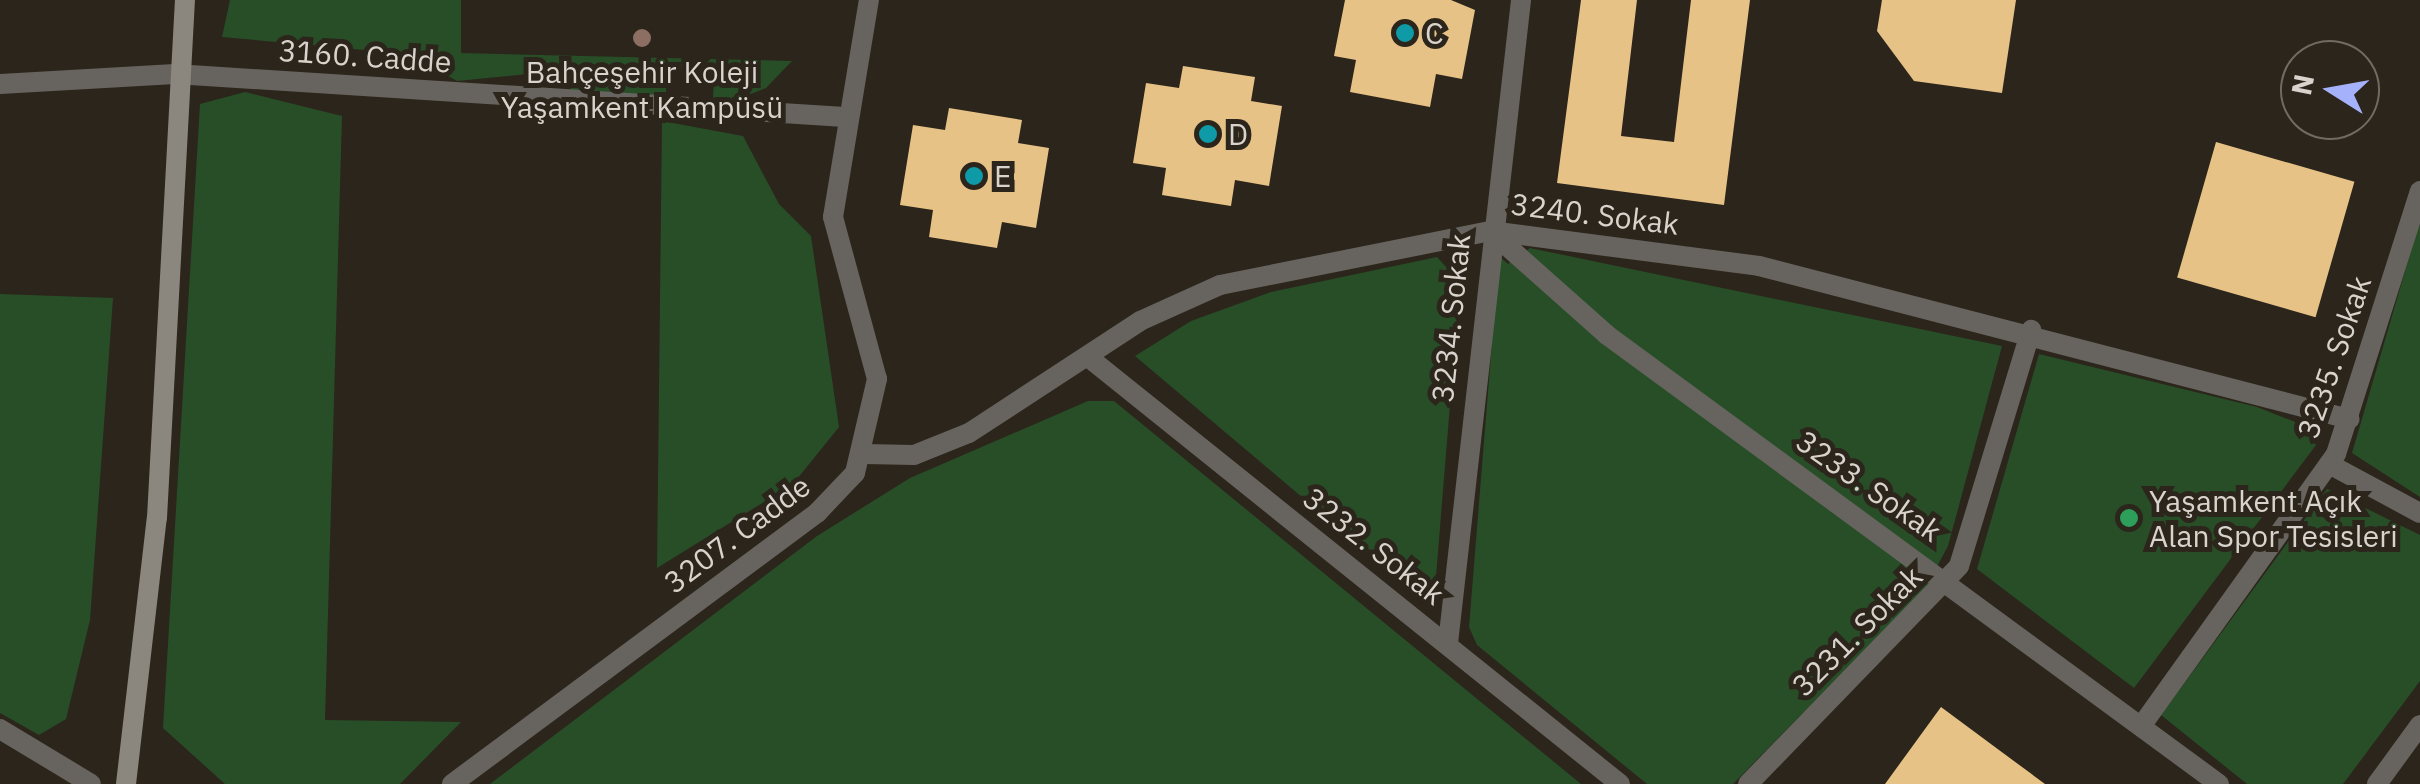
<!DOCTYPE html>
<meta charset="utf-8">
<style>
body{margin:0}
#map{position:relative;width:2420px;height:784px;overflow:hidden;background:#2c251b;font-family:"IBM Plex Sans",sans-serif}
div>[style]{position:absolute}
.green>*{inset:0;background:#274e27}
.building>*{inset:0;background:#e7c287;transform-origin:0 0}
.street>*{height:20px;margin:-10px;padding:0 10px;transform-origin:10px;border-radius:10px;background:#67645f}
.secondary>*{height:20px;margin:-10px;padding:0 10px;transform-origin:10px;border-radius:10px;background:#8b877e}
.dots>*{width:28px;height:28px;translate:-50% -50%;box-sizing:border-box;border:5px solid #2c251b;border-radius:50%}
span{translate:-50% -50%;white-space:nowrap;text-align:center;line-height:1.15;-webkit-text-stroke:10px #2c251b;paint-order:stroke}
.poi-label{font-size:30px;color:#d8d3cd}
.left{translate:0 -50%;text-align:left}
.street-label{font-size:30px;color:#d8d3cd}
.north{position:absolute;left:2280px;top:40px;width:100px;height:100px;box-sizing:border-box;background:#2c251b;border:2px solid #716b62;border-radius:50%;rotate:281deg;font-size:28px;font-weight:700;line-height:40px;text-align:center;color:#d8d3cd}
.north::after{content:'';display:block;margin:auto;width:35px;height:45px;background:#a6b1fc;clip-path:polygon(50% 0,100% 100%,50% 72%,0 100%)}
</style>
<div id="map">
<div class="green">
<i style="clip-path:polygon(230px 0,461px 0,461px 53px,792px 61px,766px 88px,735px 100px,713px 100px,714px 71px,666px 69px,666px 97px,571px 91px,569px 70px,457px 81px,409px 54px,222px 37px)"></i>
<i style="clip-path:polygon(245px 92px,342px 116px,325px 720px,461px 722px,400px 784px,225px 784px,163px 728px,200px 104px)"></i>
<i style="clip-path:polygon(662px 121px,743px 136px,779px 204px,811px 236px,839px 427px,793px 484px,657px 568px)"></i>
<i style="clip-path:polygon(2420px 220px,2420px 497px,2352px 453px)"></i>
<i style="clip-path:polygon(1530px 248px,2002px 346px,1948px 546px,1925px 589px,1733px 784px,1647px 784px,1477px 645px,1469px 627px,1499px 256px,1508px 264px)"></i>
<i style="clip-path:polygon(1437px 257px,1460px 282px,1434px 601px,1426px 602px,1135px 356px,1191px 321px,1271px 292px)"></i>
<i style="clip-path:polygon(0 294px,113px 298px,90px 620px,66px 719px,39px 735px,0 713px)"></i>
<i style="clip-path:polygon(2039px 354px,2257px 407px,2303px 425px,2316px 445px,2134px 688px,1977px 569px)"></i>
<i style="clip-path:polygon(1088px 401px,1114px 401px,1581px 784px,490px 784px,817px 536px,910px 478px)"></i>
<i style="clip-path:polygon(2327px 489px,2420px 535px,2420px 681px,2343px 784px,2247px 784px,2161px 715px)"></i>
</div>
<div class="building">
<i style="clip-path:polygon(1345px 0,1451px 0,1475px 10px,1462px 79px,1436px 74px,1430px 107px,1350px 92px,1356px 60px,1334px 56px)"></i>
<i style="clip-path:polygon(1581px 0,1637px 0,1621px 136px,1674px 142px,1691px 0,1750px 0,1724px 205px,1557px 183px)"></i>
<i style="clip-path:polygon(1882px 0,2016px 0,2002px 93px,1914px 81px,1877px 31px)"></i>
<i style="clip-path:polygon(1183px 66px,1255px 77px,1251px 101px,1282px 106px,1269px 186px,1235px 180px,1231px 206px,1162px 195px,1166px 168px,1133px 163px,1146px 83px,1179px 88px)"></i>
<i style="clip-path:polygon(949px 108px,1022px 120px,1018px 143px,1049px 148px,1036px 228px,1002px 222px,997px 248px,929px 237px,933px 210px,900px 205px,913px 125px,945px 130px)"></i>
<i style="left:2216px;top:142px;width:144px;height:141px;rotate:16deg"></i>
<i style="clip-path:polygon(1941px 707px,1999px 750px,2045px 784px,1885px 784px)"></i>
</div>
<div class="street">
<i style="left:0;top:84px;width:175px;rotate:-3.3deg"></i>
<i style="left:175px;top:74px;width:671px;rotate:3.67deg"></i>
<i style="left:1490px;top:231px;width:157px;rotate:41.6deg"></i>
<i style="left:1607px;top:335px;width:759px;rotate:36.27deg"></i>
<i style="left:1088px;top:357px;width:682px;rotate:38.75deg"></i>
<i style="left:864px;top:454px;width:50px;rotate:1.1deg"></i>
<i style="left:914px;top:455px;width:59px;rotate:-21.8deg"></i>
<i style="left:969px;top:433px;width:204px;rotate:-33.2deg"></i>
<i style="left:1140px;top:321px;width:88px;rotate:-24.2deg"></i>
<i style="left:1220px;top:285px;width:275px;rotate:-11.3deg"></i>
<i style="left:1490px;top:231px;width:271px;rotate:7.4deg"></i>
<i style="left:1759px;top:266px;width:610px;rotate:14.54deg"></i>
<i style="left:2329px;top:464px;width:103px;rotate:28.3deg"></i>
<i style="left:1448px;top:643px;width:647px;rotate:-83.52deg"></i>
<i style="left:2142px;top:725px;width:333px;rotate:-54.4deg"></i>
<i style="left:2336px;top:454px;width:276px;rotate:-72.3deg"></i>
<i style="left:0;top:729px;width:106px;rotate:31.1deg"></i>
<i style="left:452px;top:784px;width:455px;rotate:-36.6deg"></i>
<i style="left:817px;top:513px;width:55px;rotate:-46.5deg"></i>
<i style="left:855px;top:473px;width:97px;rotate:-76.8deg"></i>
<i style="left:877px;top:379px;width:168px;rotate:-105.2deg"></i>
<i style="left:833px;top:217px;width:220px;rotate:-80.6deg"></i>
<i style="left:1748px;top:784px;width:303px;rotate:-45.9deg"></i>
<i style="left:1959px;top:566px;width:247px;rotate:-73deg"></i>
<i style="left:2377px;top:784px;width:73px;rotate:-53.9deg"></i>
</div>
<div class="secondary">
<i style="left:126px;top:784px;width:268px;rotate:-83.4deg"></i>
<i style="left:157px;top:518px;width:519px;rotate:-86.91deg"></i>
</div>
<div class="dots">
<i style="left:1405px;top:33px;background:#0f9aa8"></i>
<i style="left:642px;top:38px;background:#8d6e63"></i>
<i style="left:1208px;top:134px;background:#0f9aa8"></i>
<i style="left:974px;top:176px;background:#0f9aa8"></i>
<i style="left:2129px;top:518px;background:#2e9e5b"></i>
</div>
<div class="poi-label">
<span class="left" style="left:1425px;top:33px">C</span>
<span style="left:642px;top:89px">Bahçeşehir Koleji<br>Yaşamkent Kampüsü</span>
<span class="left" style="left:1228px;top:134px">D</span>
<span class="left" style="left:994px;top:176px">E</span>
<span class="left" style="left:2149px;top:518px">Yaşamkent Açık<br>Alan Spor Tesisleri</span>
</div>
<div class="street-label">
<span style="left:365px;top:56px;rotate:4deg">3160. Cadde</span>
<span style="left:1595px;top:214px;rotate:7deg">3240. Sokak</span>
<span style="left:1451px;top:318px;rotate:-84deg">3234. Sokak</span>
<span style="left:2334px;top:357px;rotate:-71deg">3235. Sokak</span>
<span style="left:1869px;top:486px;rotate:35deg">3233. Sokak</span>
<span style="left:737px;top:534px;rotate:-37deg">3207. Cadde</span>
<span style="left:1374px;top:546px;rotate:38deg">3232. Sokak</span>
<span style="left:1857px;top:631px;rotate:-45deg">3231. Sokak</span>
</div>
<div class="north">N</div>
</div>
